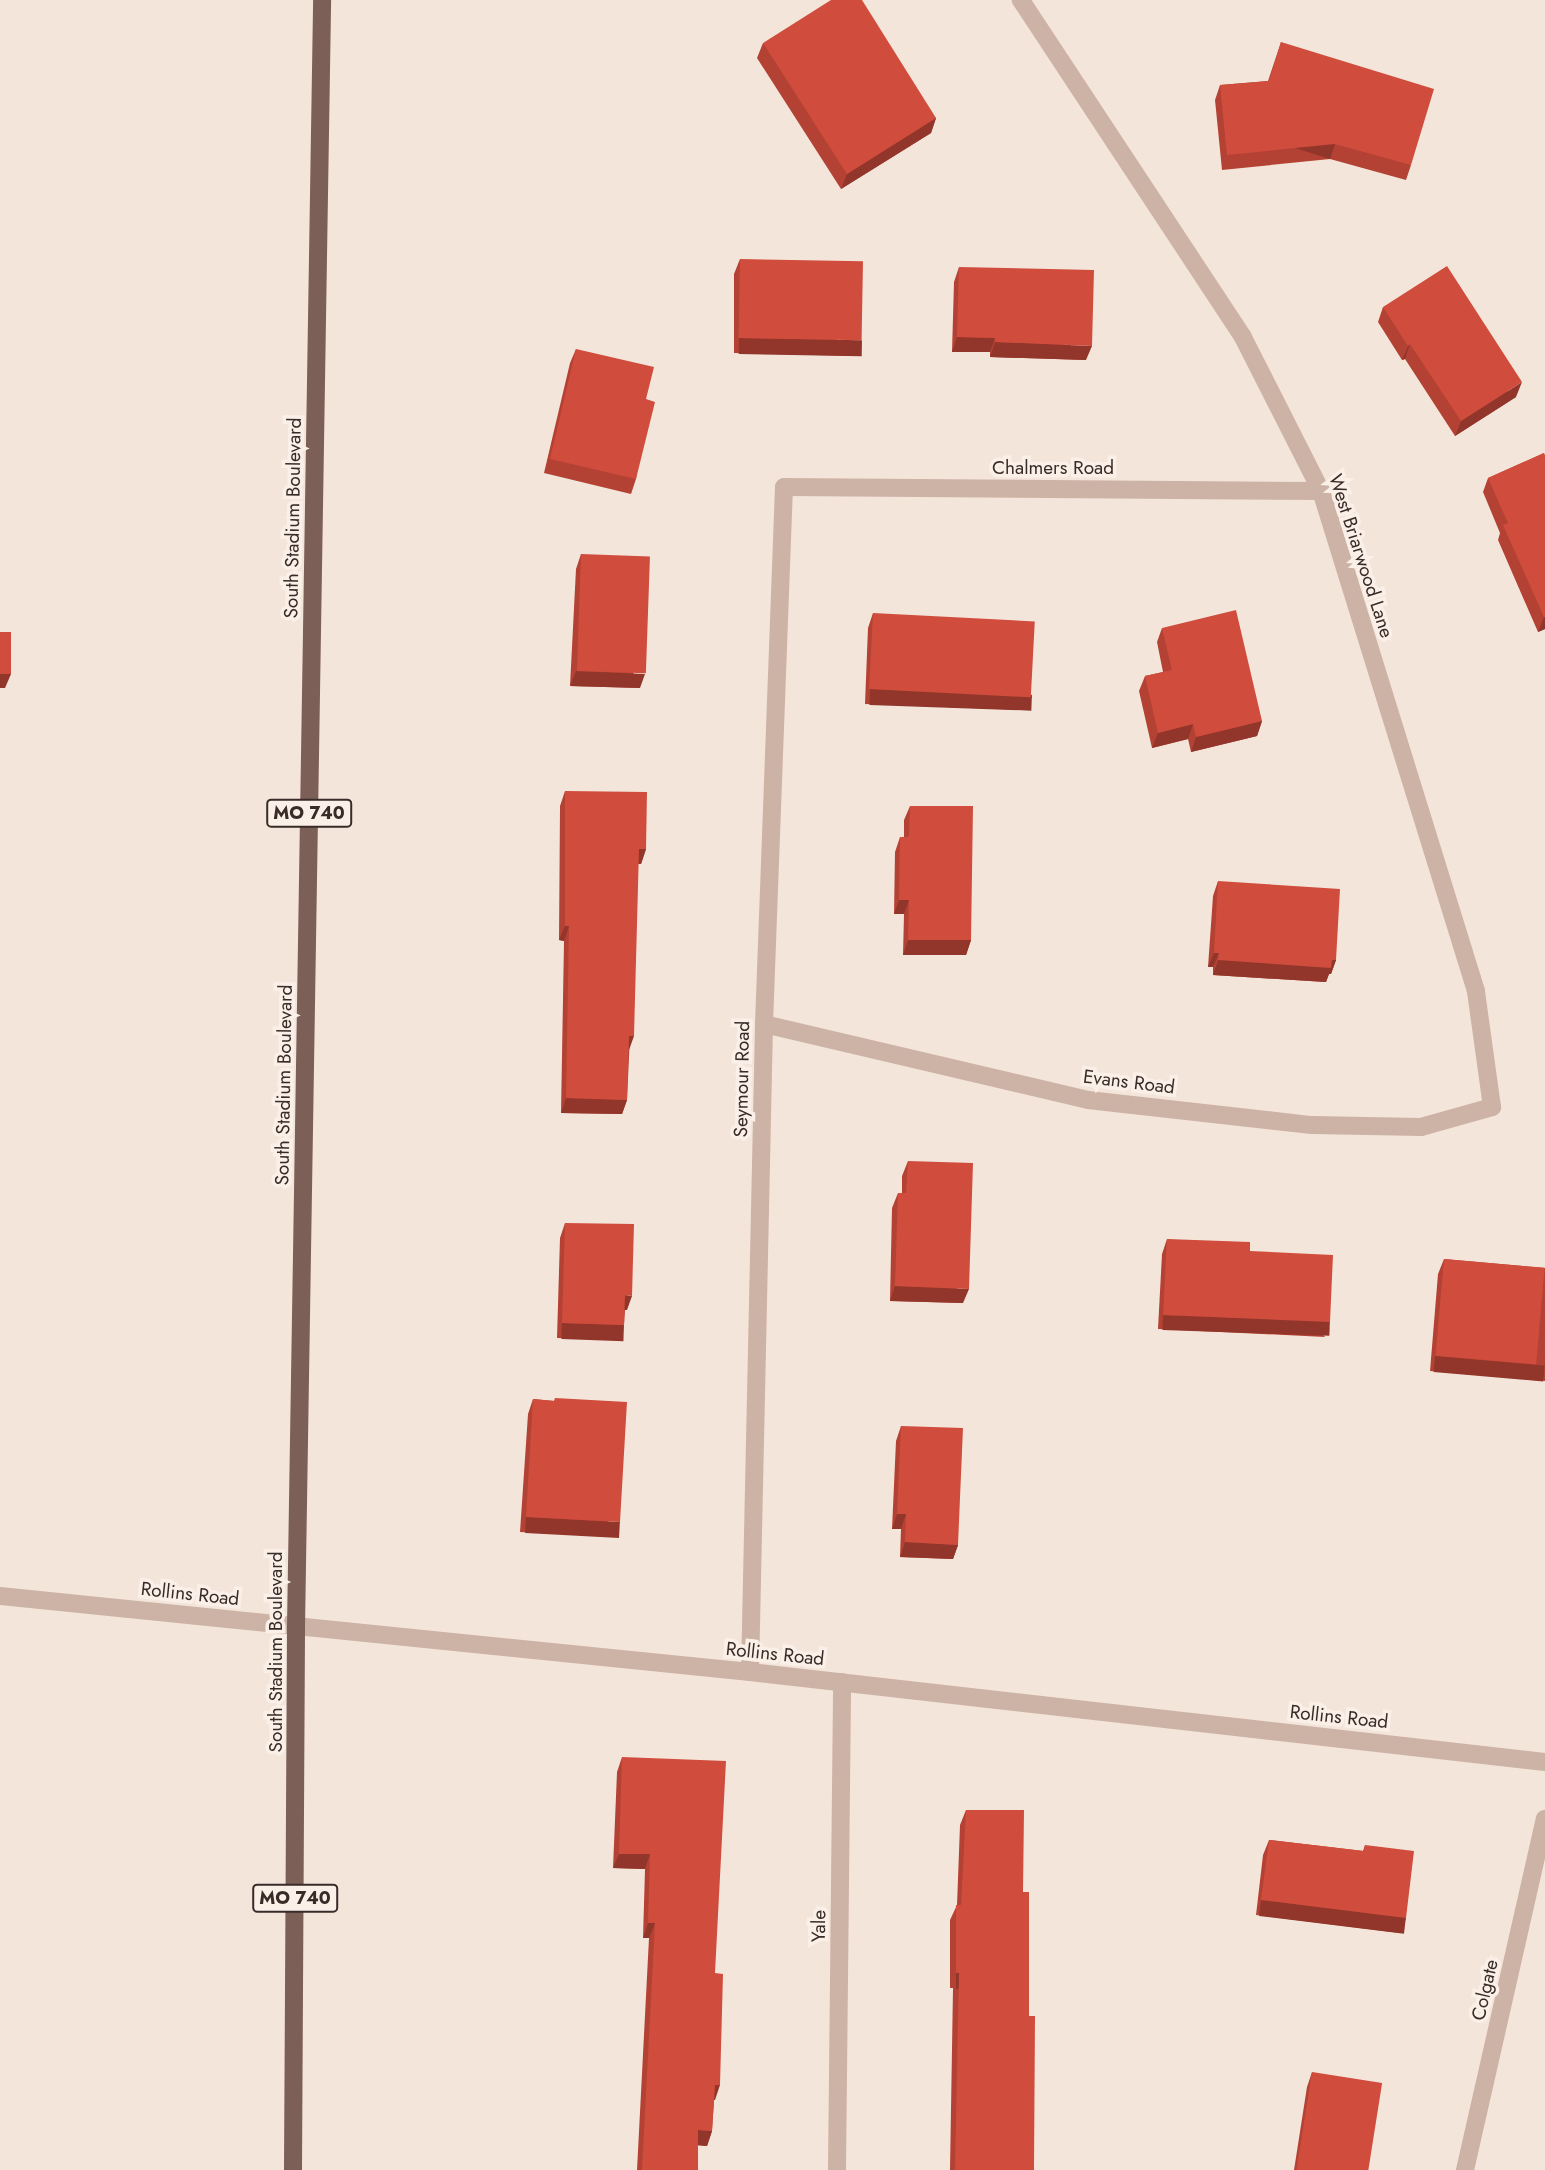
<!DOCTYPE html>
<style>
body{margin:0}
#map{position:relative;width:1545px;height:2170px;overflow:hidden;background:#f4e5db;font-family:Jost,sans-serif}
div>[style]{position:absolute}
.street>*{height:18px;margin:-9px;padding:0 9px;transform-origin:9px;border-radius:9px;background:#cdb3a6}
.primary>*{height:18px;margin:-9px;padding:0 9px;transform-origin:9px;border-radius:9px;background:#7c5f57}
.wall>*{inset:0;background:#b34234}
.shaded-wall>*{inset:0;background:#92362b;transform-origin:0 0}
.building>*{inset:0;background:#d04d3d;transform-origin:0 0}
span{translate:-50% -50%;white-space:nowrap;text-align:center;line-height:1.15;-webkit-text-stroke:7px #fbf0e8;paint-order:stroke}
.shield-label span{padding:2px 5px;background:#fbf0e8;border:2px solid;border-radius:5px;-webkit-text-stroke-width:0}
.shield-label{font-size:18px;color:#392b28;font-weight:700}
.street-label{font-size:19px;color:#392b28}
</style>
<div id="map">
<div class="street">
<i style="left:764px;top:1024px;width:333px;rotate:13.2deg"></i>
<i style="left:1088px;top:1100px;width:225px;rotate:6.4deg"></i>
<i style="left:1312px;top:1125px;width:109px;rotate:1.1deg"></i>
<i style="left:1421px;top:1127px;width:74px;rotate:-15.7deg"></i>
<i style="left:1492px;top:1107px;width:117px;rotate:-97.9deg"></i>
<i style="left:1476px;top:991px;width:523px;rotate:-107.22deg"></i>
<i style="left:1321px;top:491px;width:173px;rotate:-116.9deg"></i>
<i style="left:1243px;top:337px;width:404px;rotate:-123.4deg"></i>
<i style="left:0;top:1596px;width:754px;rotate:5.79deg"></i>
<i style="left:750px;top:1672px;width:800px;rotate:6.46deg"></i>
<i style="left:750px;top:1672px;width:648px;rotate:-88.76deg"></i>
<i style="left:764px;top:1024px;width:537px;rotate:-87.87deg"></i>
<i style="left:784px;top:487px;width:537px;rotate:0.43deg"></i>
<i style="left:837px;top:2170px;width:488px;rotate:-89.4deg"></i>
<i style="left:1465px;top:2170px;width:360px;rotate:-77.2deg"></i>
</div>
<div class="primary">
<i style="left:293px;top:2170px;width:543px;rotate:-89.68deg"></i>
<i style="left:296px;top:1627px;width:1627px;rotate:-89.08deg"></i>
</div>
<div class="wall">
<i style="clip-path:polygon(1281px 42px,1411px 165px,1406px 180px,1330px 159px,1222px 170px,1215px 100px,1220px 85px,1268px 81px)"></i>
<i style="clip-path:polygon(763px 43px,936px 118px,931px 133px,841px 189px,757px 58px)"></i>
<i style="clip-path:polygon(740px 259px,857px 356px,734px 353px,734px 274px)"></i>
<i style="clip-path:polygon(959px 267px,1086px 360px,990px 357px,990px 352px,952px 352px,954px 282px)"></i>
<i style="clip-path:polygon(1383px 307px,1516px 397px,1455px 436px,1405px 359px,1402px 360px,1378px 322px)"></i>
<i style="clip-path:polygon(576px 349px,646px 399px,636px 479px,631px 494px,544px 473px,570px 363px)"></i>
<i style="clip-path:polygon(1544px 453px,1545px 629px,1538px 632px,1498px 540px,1500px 533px,1483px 492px,1488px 478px)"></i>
<i style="clip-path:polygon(581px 554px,640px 688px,570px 686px,576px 569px)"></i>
<i style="clip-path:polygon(873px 613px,1032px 696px,1027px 710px,865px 704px,868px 628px)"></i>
<i style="clip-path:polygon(1162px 628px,1262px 721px,1257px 736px,1191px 752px,1188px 739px,1152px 748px,1139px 691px,1145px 676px,1163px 672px,1157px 642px)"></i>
<i style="clip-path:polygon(565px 791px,646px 849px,641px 864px,638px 864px,627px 1100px,622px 1114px,561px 1113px,564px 941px,559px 940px,560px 806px)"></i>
<i style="clip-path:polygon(910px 806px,971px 940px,966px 955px,903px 955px,904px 914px,894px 914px,895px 852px,900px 837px,904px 837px,904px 820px)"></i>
<i style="clip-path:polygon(1218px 881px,1336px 960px,1331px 974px,1329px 974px,1326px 982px,1213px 975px,1213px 967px,1208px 967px,1213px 896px)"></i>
<i style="clip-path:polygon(908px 1161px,963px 1303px,890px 1301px,892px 1208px,898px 1193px,902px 1193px,902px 1176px)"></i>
<i style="clip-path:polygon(565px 1223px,627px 1310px,625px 1310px,624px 1325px,619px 1340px,557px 1338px,560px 1238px)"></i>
<i style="clip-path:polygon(1167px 1239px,1250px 1251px,1325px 1337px,1158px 1329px,1162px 1254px)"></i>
<i style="clip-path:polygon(1444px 1259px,1545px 1268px,1545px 1381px,1430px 1371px,1438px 1274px)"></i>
<i style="clip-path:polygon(555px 1398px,615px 1537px,520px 1532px,528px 1414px,533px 1399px,554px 1401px)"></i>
<i style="clip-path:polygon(901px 1426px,958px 1545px,953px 1559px,900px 1557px,901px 1529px,892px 1529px,896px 1441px)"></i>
<i style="clip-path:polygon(622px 1757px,715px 1973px,715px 2100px,714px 2100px,712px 2131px,707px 2146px,698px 2145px,698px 2170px,637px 2170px,649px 1938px,643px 1938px,645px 1869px,613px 1868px,617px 1772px)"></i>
<i style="clip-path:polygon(966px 1810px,1023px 1892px,1034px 2170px,950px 2170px,953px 1988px,950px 1988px,950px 1920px,957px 1905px,960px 1825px)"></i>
<i style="clip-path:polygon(1269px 1840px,1363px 1851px,1365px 1845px,1406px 1918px,1400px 1933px,1256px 1915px,1263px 1855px)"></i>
<i style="clip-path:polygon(1312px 2072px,1368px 2170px,1294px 2170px,1307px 2087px)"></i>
</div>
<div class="shaded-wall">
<i style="clip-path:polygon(936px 118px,931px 133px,841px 189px,847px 174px)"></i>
<i style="left:1335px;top:144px;width:16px;height:109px;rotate:108deg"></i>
<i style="clip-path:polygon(957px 337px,995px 338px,990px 352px,952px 352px)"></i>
<i style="left:739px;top:338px;width:123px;height:16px;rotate:1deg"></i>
<i style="clip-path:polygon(995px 342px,1092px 346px,1086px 360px,990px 357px)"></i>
<i style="clip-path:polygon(1410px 344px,1405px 359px,1402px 360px,1408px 346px)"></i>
<i style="clip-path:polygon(1522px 382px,1516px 397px,1455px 436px,1461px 421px)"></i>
<i style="clip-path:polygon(1544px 617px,1545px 617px,1545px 629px,1538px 632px)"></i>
<i style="clip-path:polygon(576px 671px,645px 674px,640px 688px,570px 686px)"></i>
<i style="clip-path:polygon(0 674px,11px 674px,5px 688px,0 688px)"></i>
<i style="left:870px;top:689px;width:162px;height:16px;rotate:2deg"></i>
<i style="clip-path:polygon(1262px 721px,1257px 736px,1191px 752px,1196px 737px)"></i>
<i style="clip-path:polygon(1193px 724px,1188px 739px,1152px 748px,1158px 733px)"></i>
<i style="clip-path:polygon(639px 849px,646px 849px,641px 864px,633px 864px)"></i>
<i style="clip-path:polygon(899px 900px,909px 900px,904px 914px,894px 914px)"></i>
<i style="clip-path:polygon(565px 926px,569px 926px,564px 941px,559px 940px)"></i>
<i style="clip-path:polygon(908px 940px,971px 940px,966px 955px,903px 955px)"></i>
<i style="clip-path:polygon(1214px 953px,1219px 953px,1213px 967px,1208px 967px)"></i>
<i style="clip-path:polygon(1218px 960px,1336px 960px,1331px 974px,1329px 974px,1326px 982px,1213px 975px)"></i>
<i style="clip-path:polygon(629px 1036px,634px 1036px,629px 1050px)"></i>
<i style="clip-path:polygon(566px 1098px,627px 1100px,622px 1114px,561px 1113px)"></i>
<i style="clip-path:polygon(895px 1286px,969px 1289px,963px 1303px,890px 1301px)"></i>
<i style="clip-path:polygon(625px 1295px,632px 1296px,627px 1310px,620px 1310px)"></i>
<i style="left:1163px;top:1315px;width:167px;height:15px;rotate:2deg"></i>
<i style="left:562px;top:1323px;width:62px;height:16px;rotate:2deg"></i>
<i style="left:1435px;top:1356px;width:110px;height:16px;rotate:5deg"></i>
<i style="clip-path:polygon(897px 1514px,906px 1514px,901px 1529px,892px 1529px)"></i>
<i style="left:526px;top:1517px;width:94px;height:16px;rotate:3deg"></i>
<i style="clip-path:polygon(905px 1542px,958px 1545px,953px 1559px,900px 1557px)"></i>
<i style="clip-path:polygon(619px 1854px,650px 1854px,645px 1869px,613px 1868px)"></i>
<i style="left:1261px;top:1900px;width:146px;height:16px;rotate:7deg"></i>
<i style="clip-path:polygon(648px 1923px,655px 1923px,649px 1938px,643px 1938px)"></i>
<i style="left:956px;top:1973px;width:3px;height:16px"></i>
<i style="clip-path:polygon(715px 2085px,720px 2085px,715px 2100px,709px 2100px)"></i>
<i style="clip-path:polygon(698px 2130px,712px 2131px,707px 2146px,693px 2145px)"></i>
</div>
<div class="building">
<i style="clip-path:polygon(831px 0,862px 0,936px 118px,847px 174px,763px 43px)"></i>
<i style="clip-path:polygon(1281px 42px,1434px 89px,1411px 165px,1335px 144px,1227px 155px,1220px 85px,1269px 81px)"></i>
<i style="left:740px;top:259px;width:123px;height:79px;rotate:1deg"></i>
<i style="clip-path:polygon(1447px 266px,1522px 382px,1461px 421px,1410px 344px,1408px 346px,1383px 307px)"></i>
<i style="clip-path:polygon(959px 267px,1094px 270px,1092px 346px,995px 342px,995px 338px,957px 337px)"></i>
<i style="clip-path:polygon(576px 349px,654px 367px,646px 399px,655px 402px,636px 479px,550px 459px)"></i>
<i style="clip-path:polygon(1544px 453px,1545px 455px,1545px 617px,1544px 617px,1503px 525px,1508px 523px,1488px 478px)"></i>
<i style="left:581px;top:554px;width:69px;height:117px;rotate:2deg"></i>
<i style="clip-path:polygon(1236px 610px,1262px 721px,1196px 737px,1193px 724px,1158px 733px,1145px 676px,1172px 670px,1162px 628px)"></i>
<i style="left:873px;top:613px;width:162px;height:76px;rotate:3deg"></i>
<i style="left:0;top:632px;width:11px;height:42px"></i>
<i style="clip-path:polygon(565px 791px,647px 792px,646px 849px,639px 849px,634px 1036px,629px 1036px,627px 1100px,566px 1098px,569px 926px,565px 926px)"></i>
<i style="clip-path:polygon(910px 806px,973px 806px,971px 940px,908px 940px,909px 900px,899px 900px,900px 837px,909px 837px)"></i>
<i style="clip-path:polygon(1218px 881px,1340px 889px,1336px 960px,1332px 960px,1331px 968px,1218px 960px,1219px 953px,1214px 953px)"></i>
<i style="clip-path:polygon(908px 1161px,973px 1163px,969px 1289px,895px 1286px,898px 1193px,906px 1193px)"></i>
<i style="clip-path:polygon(565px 1223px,634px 1224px,632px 1296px,625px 1295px,624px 1325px,562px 1323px)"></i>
<i style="clip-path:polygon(1167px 1239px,1250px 1242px,1250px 1251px,1333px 1255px,1330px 1322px,1163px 1315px)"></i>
<i style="left:1444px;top:1259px;width:101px;height:97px;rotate:5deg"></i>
<i style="clip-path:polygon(555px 1398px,627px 1402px,620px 1522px,526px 1517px,533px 1399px,555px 1401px)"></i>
<i style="clip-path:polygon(901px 1426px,963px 1428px,958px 1545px,905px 1542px,906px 1514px,897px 1514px)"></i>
<i style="clip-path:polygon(622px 1757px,726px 1761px,715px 1973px,723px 1974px,720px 2085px,715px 2085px,712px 2131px,698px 2130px,698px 2170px,642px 2170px,655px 1923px,648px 1923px,650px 1854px,619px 1854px)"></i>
<i style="clip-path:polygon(966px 1810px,1024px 1810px,1023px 1892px,1029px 1892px,1029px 2016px,1035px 2016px,1034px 2170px,955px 2170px,959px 1973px,956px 1973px,956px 1905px,961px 1905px)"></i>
<i style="clip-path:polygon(1269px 1840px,1364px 1851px,1365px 1845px,1414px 1851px,1406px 1918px,1261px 1900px)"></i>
<i style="left:1312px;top:2072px;width:71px;height:99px;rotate:9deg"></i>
</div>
<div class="shield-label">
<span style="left:309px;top:813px">MO 740</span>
<span style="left:295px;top:1898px">MO 740</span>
</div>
<div class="street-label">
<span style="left:1053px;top:468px">Chalmers Road</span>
<span style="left:293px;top:518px;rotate:-89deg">South Stadium Boulevard</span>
<span style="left:1361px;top:556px;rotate:72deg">West Briarwood Lane</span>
<span style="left:742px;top:1079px;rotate:-89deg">Seymour Road</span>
<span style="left:1129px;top:1082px;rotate:7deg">Evans Road</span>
<span style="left:284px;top:1085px;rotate:-89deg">South Stadium Boulevard</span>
<span style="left:190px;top:1594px;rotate:6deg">Rollins Road</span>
<span style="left:276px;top:1652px;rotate:-90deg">South Stadium Boulevard</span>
<span style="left:775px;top:1654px;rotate:6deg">Rollins Road</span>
<span style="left:1339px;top:1717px;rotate:6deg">Rollins Road</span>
<span style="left:819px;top:1926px;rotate:-89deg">Yale</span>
<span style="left:1485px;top:1990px;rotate:-77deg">Colgate</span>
</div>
</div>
